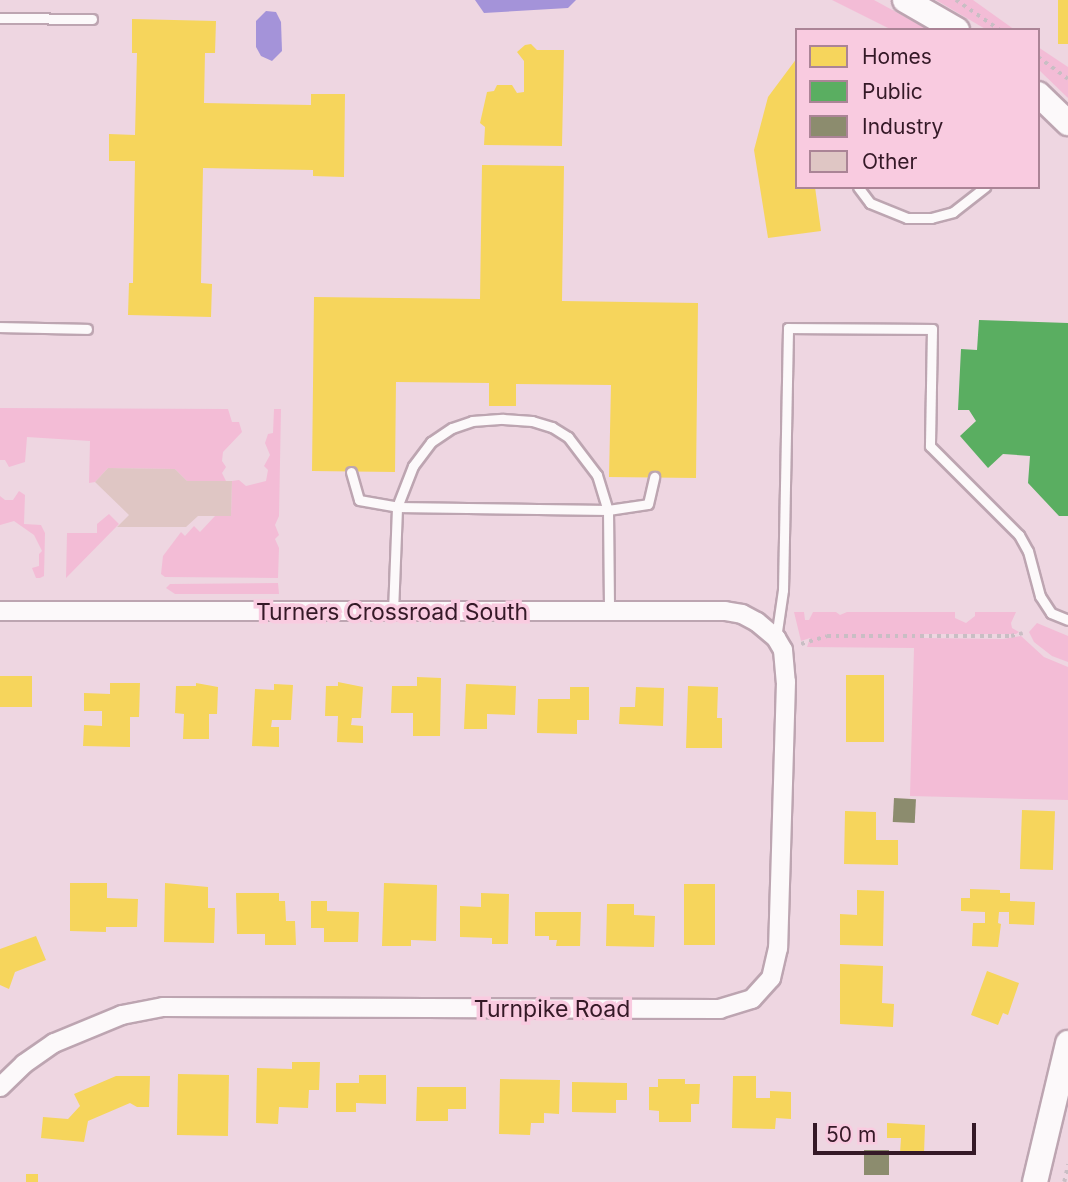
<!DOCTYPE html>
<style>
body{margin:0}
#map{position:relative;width:1068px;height:1182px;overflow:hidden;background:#eed6e1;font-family:Inter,sans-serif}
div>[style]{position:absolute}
.green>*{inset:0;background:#f3bcd6}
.water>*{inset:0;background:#a493d9}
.homes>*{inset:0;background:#f6d55c;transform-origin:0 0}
.public>*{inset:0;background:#5aae61}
.industry>*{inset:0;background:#8c8c6e;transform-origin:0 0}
.building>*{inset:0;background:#dfc6c4}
.path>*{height:3.5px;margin-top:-1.75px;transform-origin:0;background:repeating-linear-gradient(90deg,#c9bec4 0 3.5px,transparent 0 8.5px)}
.roads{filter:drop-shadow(2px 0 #bda5b1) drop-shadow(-2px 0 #bda5b1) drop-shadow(0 2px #bda5b1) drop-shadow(0 -2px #bda5b1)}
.lane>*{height:9px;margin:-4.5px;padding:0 4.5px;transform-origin:4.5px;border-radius:4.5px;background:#fcf9fa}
.street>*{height:18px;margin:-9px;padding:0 9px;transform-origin:9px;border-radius:9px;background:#fcf9fa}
.secondary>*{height:24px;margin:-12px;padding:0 12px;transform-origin:12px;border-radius:12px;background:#fcf9fa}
span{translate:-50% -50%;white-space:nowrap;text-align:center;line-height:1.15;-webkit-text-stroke:7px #f9cbe0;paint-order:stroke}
.street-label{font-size:23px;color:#351927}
.legend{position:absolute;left:795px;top:28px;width:245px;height:161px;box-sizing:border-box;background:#f9cbe0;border:2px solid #ab8496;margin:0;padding:9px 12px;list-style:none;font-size:21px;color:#351927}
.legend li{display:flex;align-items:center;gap:14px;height:35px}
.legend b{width:35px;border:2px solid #ab8496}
.scale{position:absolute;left:813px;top:1123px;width:163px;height:32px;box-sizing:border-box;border:4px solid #351927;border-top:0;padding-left:9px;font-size:21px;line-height:24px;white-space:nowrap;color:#351927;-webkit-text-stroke:5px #f9cbe0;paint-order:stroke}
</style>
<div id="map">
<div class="green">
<i style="clip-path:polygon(832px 0,874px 0,929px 30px,892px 30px)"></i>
<i style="clip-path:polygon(936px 0,973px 0,1015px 30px,987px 30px)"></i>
<i style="clip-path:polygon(1038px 47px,1068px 67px,1068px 98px,1038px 69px)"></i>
<i style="clip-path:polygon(0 408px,228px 409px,232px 422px,239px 422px,242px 432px,223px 452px,222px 461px,226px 467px,222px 473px,226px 481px,187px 481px,175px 469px,108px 468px,95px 482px,89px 483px,90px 441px,27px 437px,25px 462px,9px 467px,5px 460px,0 460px)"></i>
<i style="clip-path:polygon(274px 409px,281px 409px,279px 516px,275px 525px,279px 535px,275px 539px,279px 548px,278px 578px,165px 577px,161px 574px,163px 556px,181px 532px,185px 536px,194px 526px,200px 532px,215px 516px,231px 516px,232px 481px,239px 480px,246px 486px,266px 481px,268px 470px,264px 466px,270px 455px,265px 443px,268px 434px,273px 433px)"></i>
<i style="clip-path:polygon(19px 491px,25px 495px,24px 524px,41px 525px,45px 533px,44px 576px,40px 578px,36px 578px,32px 568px,39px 566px,39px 554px,42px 551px,34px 535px,14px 521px,0 525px,0 496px,5px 500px,13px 500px)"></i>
<i style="clip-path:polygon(109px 514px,119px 524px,66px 578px,67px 533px,97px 533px,97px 524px)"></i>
<i style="clip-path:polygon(278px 583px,279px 594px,175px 594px,166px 588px,170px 584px)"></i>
<i style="clip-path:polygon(794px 612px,804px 612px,805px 620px,809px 620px,813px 612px,836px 612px,840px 615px,847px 612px,955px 612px,955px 618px,966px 623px,975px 616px,975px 612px,1016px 612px,1011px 623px,1012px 628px,1019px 632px,1016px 634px,924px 634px,922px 638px,1003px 639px,1021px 636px,1044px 657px,1068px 667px,1068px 800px,910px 796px,914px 648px,807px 647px,810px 638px,801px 641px)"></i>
<i style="clip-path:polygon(1037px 623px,1068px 636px,1068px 662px,1052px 656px,1034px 642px,1029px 632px)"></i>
</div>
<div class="water">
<i style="clip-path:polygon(475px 0,576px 0,568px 8px,484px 13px)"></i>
<i style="clip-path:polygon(266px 11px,276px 12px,281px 22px,282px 51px,272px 61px,261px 56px,256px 47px,256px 21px)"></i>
</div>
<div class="homes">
<i style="left:1058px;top:0;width:10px;height:44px"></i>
<i style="clip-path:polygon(132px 19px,216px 21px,215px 53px,205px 53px,204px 103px,311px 105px,311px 94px,345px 94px,344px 177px,313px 176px,313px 170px,203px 168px,201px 283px,212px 284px,211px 317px,128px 315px,129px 283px,133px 283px,135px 161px,109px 161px,109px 134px,135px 135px,137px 53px,132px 53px)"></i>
<i style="clip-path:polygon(531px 44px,537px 50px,564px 50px,562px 146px,484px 145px,485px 127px,480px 123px,487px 92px,494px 91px,497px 85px,512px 85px,517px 93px,524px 92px,524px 61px,517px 52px,525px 45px)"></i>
<i style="clip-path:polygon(797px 58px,797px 187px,815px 187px,821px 231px,768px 238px,754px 150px,768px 97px)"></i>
<i style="clip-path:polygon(482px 165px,564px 166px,562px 301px,698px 303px,696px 478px,609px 477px,611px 385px,516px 384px,516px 406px,489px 406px,489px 383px,396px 382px,395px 472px,312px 471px,314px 297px,480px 299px)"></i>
<i style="left:846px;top:675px;width:38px;height:67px"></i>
<i style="left:0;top:676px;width:32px;height:31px"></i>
<i style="clip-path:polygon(417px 677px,441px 678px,440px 736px,413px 736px,413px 713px,391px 713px,392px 686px,417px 686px)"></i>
<i style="clip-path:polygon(338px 682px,363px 687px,361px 718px,352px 718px,351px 725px,363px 726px,363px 743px,337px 742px,338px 716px,325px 716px,326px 686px,338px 686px)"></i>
<i style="clip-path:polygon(110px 683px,140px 683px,139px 717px,130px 717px,130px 747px,83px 746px,84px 725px,102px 726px,102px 711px,84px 711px,84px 693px,110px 694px)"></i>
<i style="clip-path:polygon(196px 683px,218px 687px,217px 714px,209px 714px,209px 739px,183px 739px,184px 714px,175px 713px,176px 686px,196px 686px)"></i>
<i style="clip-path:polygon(274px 684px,293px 685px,291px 720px,272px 720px,271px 727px,279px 727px,279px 747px,252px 746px,255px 689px,274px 690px)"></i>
<i style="clip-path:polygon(466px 684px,516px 686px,515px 715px,487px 714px,487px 729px,464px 729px)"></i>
<i style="clip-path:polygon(688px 686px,718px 687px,717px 718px,722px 718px,722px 748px,686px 748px)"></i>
<i style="clip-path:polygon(570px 687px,589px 687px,589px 720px,577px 720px,577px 734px,537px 733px,538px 699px,570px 699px)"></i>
<i style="clip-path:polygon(636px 687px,664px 688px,663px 726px,619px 724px,620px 707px,635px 707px)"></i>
<i style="left:1022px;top:810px;width:33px;height:59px;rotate:2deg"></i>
<i style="clip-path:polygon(845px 811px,876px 812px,876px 840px,898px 840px,898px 865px,844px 864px)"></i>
<i style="clip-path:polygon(70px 883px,107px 883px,107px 898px,138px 899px,137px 927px,106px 927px,106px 932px,70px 931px)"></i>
<i style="clip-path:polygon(165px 883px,208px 887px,208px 908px,215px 908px,214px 943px,164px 942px)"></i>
<i style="clip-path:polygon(384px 883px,437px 885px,436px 941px,411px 940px,411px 946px,382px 946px)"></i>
<i style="left:684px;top:884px;width:31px;height:61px"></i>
<i style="clip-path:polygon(970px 889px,1000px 890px,1000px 893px,1010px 893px,1010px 901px,1035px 902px,1034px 925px,1009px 924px,1009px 912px,999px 912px,998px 923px,1001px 924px,998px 947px,972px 946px,973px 923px,985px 923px,985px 912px,961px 911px,961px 898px,970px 898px)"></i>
<i style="clip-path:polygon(857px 890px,884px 891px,883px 946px,840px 945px,840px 914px,857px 915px)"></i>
<i style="clip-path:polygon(236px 893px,279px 893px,279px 901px,285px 901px,286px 921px,295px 921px,296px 945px,265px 945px,265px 934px,237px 934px)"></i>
<i style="clip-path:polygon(481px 893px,509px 894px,508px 944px,492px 944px,492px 938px,460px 937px,460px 906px,481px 907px)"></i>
<i style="clip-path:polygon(311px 901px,327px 901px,327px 911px,359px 912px,358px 942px,324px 942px,324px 928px,311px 928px)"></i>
<i style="clip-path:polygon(607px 904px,634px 904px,634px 915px,655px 916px,654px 947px,606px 946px)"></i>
<i style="clip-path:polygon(535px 912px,581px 912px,580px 946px,556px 946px,557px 940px,549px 940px,549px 936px,535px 936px)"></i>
<i style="clip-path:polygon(36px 936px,46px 960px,15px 972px,9px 989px,0 985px,0 949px)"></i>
<i style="clip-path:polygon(840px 964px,883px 966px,882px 1003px,894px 1004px,893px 1027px,840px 1024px)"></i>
<i style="clip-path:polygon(987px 971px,1019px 983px,1008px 1015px,1003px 1013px,998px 1025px,971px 1015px)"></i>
<i style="clip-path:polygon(292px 1062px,320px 1062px,319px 1090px,309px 1090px,308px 1108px,279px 1107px,278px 1124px,256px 1123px,257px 1068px,292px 1069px)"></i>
<i style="left:178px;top:1074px;width:51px;height:61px;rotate:1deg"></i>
<i style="clip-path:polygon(359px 1075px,386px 1075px,386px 1104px,356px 1103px,356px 1112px,336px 1112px,336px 1083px,359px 1083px)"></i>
<i style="clip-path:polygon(116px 1076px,150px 1076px,149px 1107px,137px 1107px,130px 1103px,88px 1121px,84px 1142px,41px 1138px,43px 1117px,68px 1119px,80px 1106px,74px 1094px)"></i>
<i style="clip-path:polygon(733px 1076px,756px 1076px,756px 1098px,770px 1098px,770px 1091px,791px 1092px,791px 1119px,776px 1118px,775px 1129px,732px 1128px)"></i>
<i style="clip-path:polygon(500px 1079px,560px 1080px,559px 1114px,544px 1113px,544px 1123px,531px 1123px,530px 1135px,499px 1134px)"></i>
<i style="clip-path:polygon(658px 1079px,685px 1079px,685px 1084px,700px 1084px,699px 1104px,691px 1104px,691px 1122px,659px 1122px,659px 1111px,649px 1110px,649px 1087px,658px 1087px)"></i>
<i style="clip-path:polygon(572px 1082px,627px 1083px,627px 1100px,616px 1100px,616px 1113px,572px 1112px)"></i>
<i style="clip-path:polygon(417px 1087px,466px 1087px,466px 1109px,448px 1109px,448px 1121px,416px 1121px)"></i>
<i style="clip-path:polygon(887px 1123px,925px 1125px,924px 1154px,900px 1153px,901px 1138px,887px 1138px)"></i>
<i style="left:26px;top:1174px;width:12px;height:8px"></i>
</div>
<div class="public">
<i style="clip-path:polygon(979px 320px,1068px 323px,1068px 516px,1059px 516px,1028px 483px,1030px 456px,1003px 454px,988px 468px,960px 436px,976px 421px,969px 410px,958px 410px,961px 349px,977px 350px)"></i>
</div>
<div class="industry">
<i style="left:894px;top:798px;width:22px;height:24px;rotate:3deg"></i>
<i style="left:864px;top:1150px;width:25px;height:25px"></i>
</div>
<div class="building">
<i style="clip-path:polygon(108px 468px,175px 469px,187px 481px,232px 481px,231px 516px,198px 516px,186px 527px,117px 527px,129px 515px,95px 482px)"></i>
</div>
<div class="path">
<i style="left:956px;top:0;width:53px;rotate:34.3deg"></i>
<i style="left:1038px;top:57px;width:37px;rotate:36deg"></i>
<i style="left:801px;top:644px;width:27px;rotate:-17deg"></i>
<i style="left:827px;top:636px;width:184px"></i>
<i style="left:1011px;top:636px;width:12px;rotate:-14deg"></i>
<i style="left:1064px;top:1182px;width:18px;rotate:-77deg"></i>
</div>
<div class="roads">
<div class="lane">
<i style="left:0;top:18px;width:92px;rotate:0.6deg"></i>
<i style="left:858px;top:187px;width:20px;rotate:53deg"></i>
<i style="left:870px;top:203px;width:40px;rotate:22deg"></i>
<i style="left:907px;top:218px;width:24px"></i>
<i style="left:931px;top:218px;width:23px;rotate:-15deg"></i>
<i style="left:953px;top:212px;width:41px;rotate:-38deg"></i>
<i style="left:0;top:327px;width:87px;rotate:1.3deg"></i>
<i style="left:351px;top:472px;width:29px;rotate:74deg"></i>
<i style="left:359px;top:500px;width:39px;rotate:10deg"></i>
<i style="left:397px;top:507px;width:211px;rotate:0.8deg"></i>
<i style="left:608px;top:510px;width:40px;rotate:-8.5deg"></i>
<i style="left:648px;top:504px;width:28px;rotate:-77deg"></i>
<i style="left:393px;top:612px;width:105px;rotate:-87.8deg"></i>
<i style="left:397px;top:507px;width:44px;rotate:-68.7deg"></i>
<i style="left:413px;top:466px;width:30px;rotate:-53deg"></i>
<i style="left:431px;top:442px;width:25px;rotate:-34deg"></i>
<i style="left:452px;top:428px;width:21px;rotate:-19deg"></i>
<i style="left:472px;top:421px;width:31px;rotate:-4deg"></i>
<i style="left:503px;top:419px;width:29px;rotate:4deg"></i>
<i style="left:532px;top:421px;width:21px;rotate:17deg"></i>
<i style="left:552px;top:427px;width:19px;rotate:32deg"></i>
<i style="left:568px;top:437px;width:48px;rotate:52.7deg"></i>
<i style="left:597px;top:475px;width:37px;rotate:73deg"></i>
<i style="left:608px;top:510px;width:101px;rotate:89.4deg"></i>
<i style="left:776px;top:638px;width:49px;rotate:-81.7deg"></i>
<i style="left:783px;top:590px;width:262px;rotate:-88.9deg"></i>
<i style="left:788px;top:328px;width:144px;rotate:0.4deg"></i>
<i style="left:932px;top:329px;width:117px;rotate:91deg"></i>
<i style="left:930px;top:446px;width:126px;rotate:45deg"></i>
<i style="left:1019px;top:535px;width:18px;rotate:61deg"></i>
<i style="left:1028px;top:551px;width:47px;rotate:75.1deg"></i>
<i style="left:1040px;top:596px;width:20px;rotate:57deg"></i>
<i style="left:1051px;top:613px;width:18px;rotate:22deg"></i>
</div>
<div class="street">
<i style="left:0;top:611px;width:725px"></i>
<i style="left:725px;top:611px;width:17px;rotate:10deg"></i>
<i style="left:742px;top:614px;width:17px;rotate:28deg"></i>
<i style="left:757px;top:622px;width:25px;rotate:40deg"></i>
<i style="left:776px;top:638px;width:14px;rotate:60deg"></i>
<i style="left:783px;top:650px;width:32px;rotate:85deg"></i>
<i style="left:786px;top:682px;width:266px;rotate:91.7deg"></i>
<i style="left:778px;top:948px;width:31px;rotate:103deg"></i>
<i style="left:771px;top:978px;width:28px;rotate:132deg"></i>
<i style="left:752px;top:999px;width:34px;rotate:163deg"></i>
<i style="left:720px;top:1009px;width:557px;rotate:-179.79deg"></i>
<i style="left:163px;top:1007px;width:42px;rotate:169deg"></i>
<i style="left:122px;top:1015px;width:74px;rotate:157.6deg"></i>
<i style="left:54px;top:1043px;width:37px;rotate:145deg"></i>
<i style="left:24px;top:1064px;width:33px;rotate:136deg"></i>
</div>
<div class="secondary">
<i style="left:905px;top:0;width:60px;rotate:30deg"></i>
<i style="left:1038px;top:94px;width:42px;rotate:44deg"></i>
<i style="left:1035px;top:1182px;width:143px;rotate:-76.6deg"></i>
</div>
</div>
<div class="street-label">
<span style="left:392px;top:612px">Turners Crossroad South</span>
<span style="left:552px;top:1009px">Turnpike Road</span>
</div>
<ul class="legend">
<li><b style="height:19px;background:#f6d55c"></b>Homes</li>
<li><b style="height:19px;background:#5aae61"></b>Public</li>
<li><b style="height:19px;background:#8c8c6e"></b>Industry</li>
<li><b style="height:19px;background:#dfc6c4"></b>Other</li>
</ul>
<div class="scale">50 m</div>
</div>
